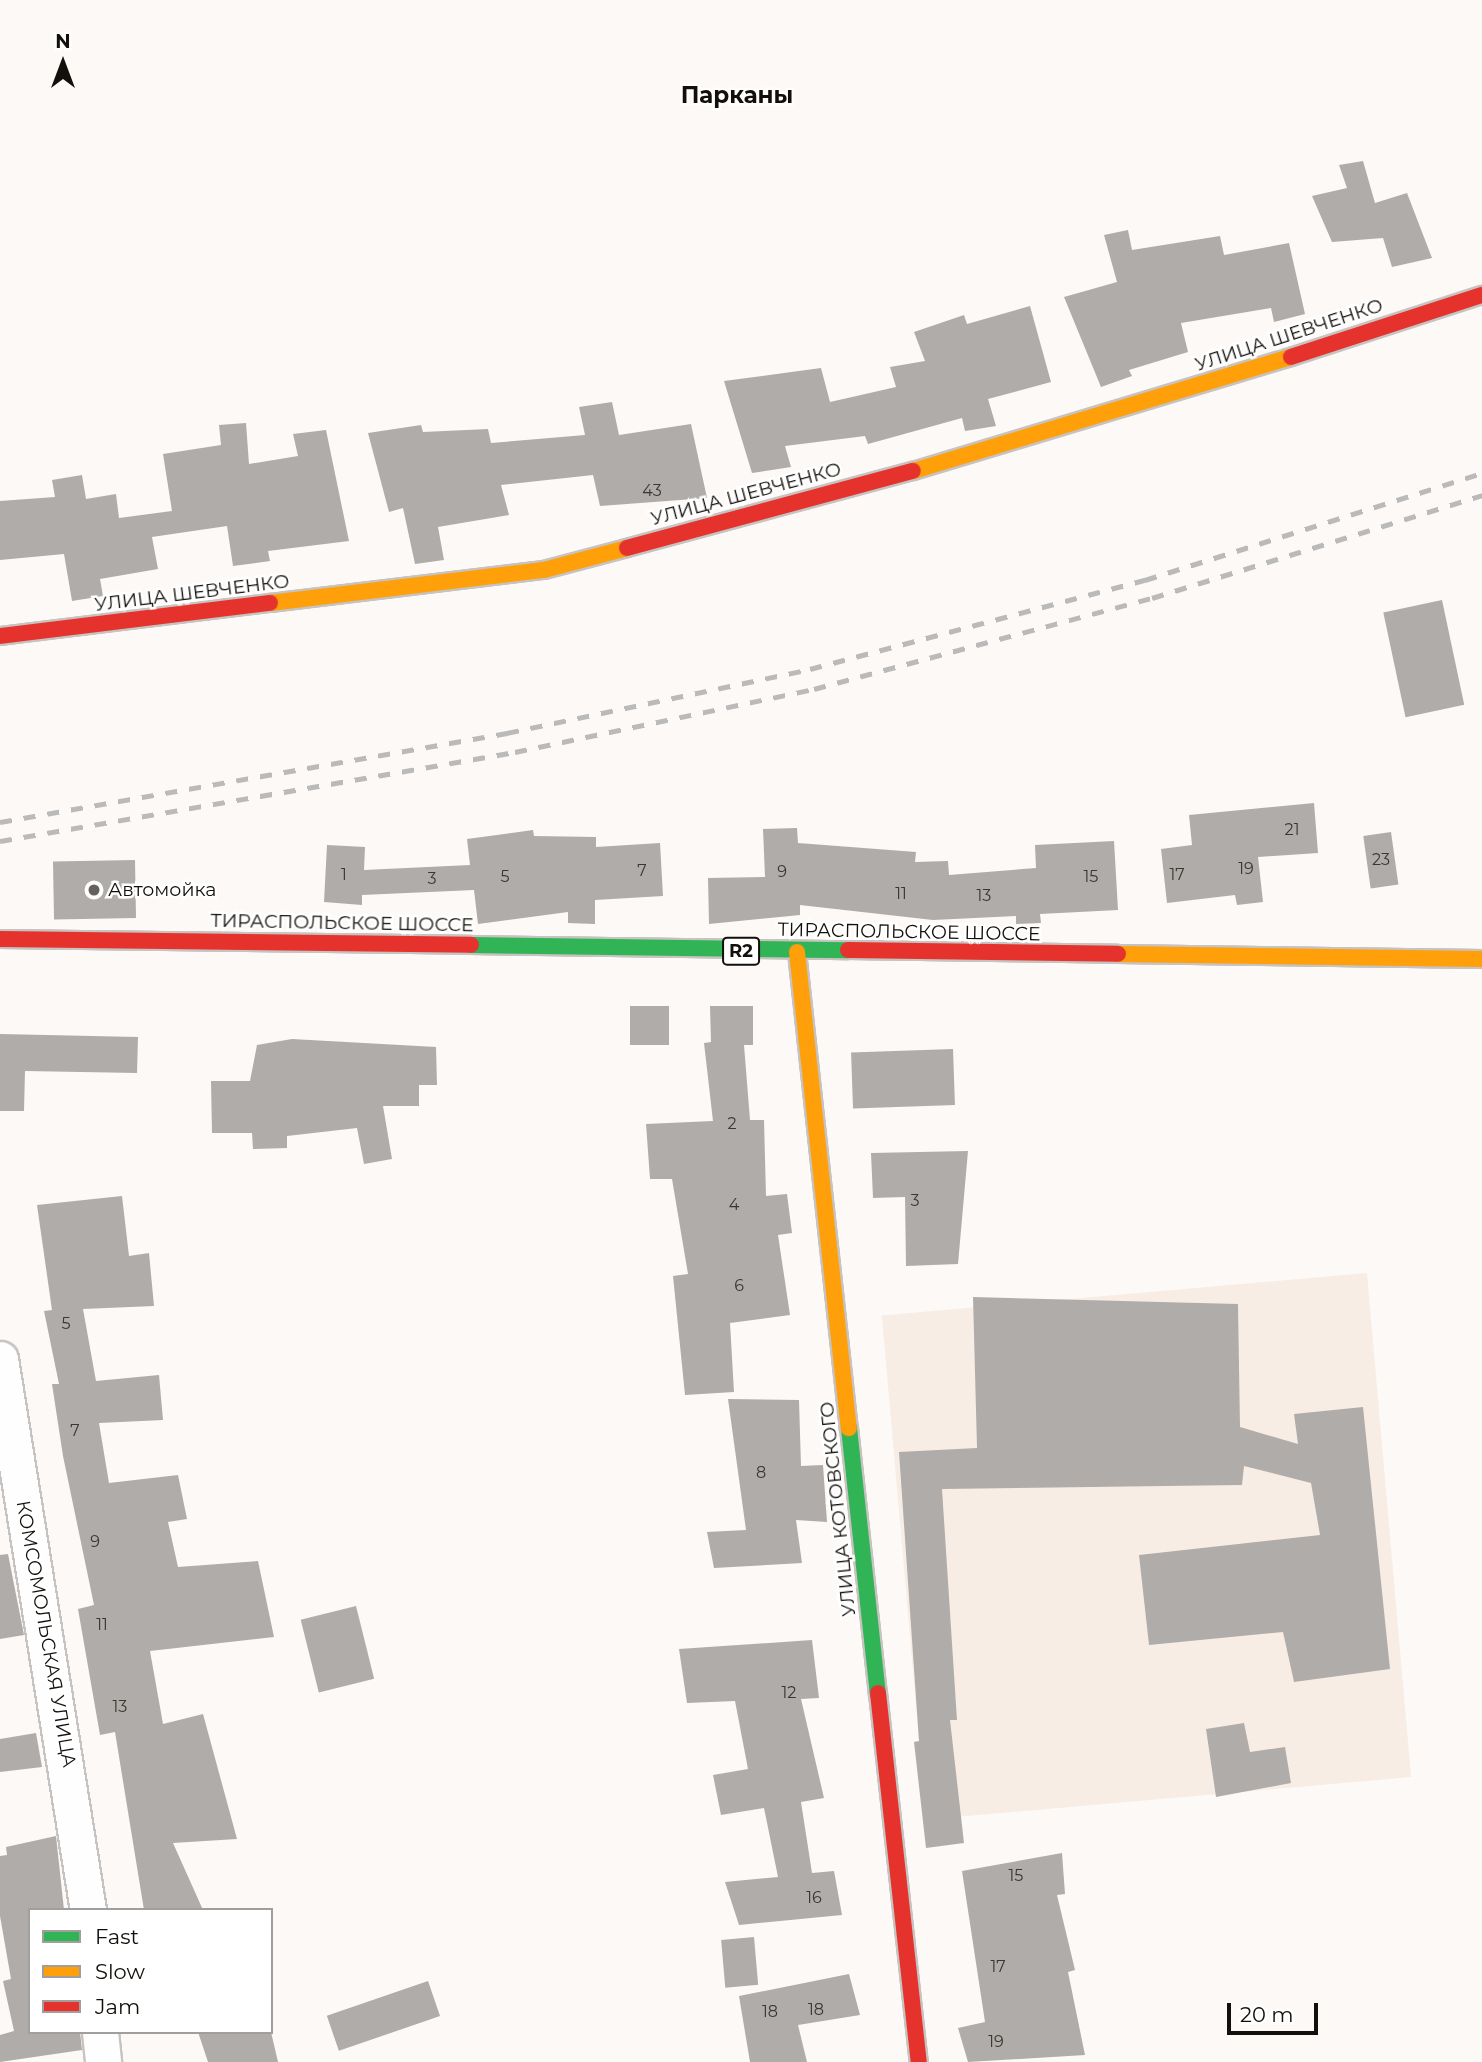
<!DOCTYPE html>
<meta charset="utf-8">
<style>
body{margin:0}
#map{position:relative;width:1482px;height:2062px;overflow:hidden;background:#fcf9f6;font-family:Montserrat,sans-serif}
div>[style]{position:absolute}
.built>*{inset:0;background:#f7ede5;transform-origin:0 0}
.building>*{inset:0;background:#b0aca9;transform-origin:0 0}
.roads{filter:drop-shadow(2px 0 #c7c3c0) drop-shadow(-2px 0 #c7c3c0) drop-shadow(0 2px #c7c3c0) drop-shadow(0 -2px #c7c3c0)}
.street>*{height:35px;margin:-17.5px;padding:0 17.5px;transform-origin:17.5px;border-radius:17.5px;background:#fffefe}
.fast>*{height:16px;margin:-8px;padding:0 8px;transform-origin:8px;border-radius:8px;background:#30b455}
.slow>*{height:16px;margin:-8px;padding:0 8px;transform-origin:8px;border-radius:8px;background:#ff9f0a}
.jam>*{height:16px;margin:-8px;padding:0 8px;transform-origin:8px;border-radius:8px;background:#e5322d}
.rail>*{height:5px;margin-top:-2.5px;transform-origin:0;background:repeating-linear-gradient(90deg,#bbbaba 0 12px,transparent 0 24px)}
.dots>*{width:19px;height:19px;translate:-50% -50%;box-sizing:border-box;border:4px solid #fff;border-radius:50%}
span{translate:-50% -50%;white-space:nowrap;text-align:center;line-height:1.15;-webkit-text-stroke:5px #fff;paint-order:stroke}
.number-label{font-size:16px;color:#3a3632}
.number-label span{-webkit-text-stroke-width:0}
.shield-label span{padding:2px 5px;background:#fff;border:2px solid;border-radius:5px;-webkit-text-stroke-width:0}
.shield-label{font-size:18px;color:#130f0b;font-weight:700}
.street-label{font-size:19px;color:#130f0b}
.poi-label{font-size:19px;color:#130f0b}
.left{translate:0 -50%;text-align:left}
.quarter-label{font-size:23px;color:#130f0b;font-weight:700}
.legend{position:absolute;left:28px;top:1908px;width:245px;height:126px;box-sizing:border-box;background:#fff;border:2px solid #a19f9d;margin:0;padding:9px 12px;list-style:none;font-size:21px;color:#130f0b}
.legend li{display:flex;align-items:center;gap:14px;height:35px}
.legend b{width:35px;border:2px solid #a19f9d}
.north{position:absolute;left:28px;top:28px;width:70px;height:70px;-webkit-text-stroke:5px #fff;paint-order:stroke;rotate:0deg;font-size:19px;font-weight:700;line-height:28px;text-align:center;color:#130f0b}
.north::after{content:'';display:block;margin:auto;width:24px;height:32px;background:#130f0b;clip-path:polygon(50% 0,100% 100%,50% 72%,0 100%)}
.scale{position:absolute;left:1227px;top:2003px;width:91px;height:32px;box-sizing:border-box;border:4px solid #130f0b;border-top:0;padding-left:9px;font-size:21px;line-height:24px;white-space:nowrap;color:#130f0b;-webkit-text-stroke:5px #fff;paint-order:stroke}
</style>
<div id="map">
<div class="built">
<i style="left:1367px;top:1273px;width:506px;height:487px;rotate:85deg"></i>
</div>
<div class="building">
<i style="clip-path:polygon(1363px 161px,1375px 203px,1407px 193px,1432px 258px,1392px 267px,1383px 238px,1332px 242px,1312px 196px,1347px 188px,1339px 165px)"></i>
<i style="clip-path:polygon(1128px 230px,1132px 250px,1220px 236px,1224px 255px,1289px 243px,1305px 314px,1274px 322px,1271px 308px,1181px 323px,1188px 352px,1129px 370px,1132px 376px,1101px 387px,1064px 297px,1117px 282px,1104px 235px)"></i>
<i style="clip-path:polygon(1030px 306px,1051px 382px,988px 399px,996px 426px,965px 431px,962px 418px,868px 444px,865px 436px,785px 446px,791px 467px,752px 473px,724px 381px,821px 368px,830px 402px,896px 387px,890px 367px,925px 361px,914px 332px,964px 315px,967px 324px)"></i>
<i style="clip-path:polygon(612px 402px,619px 435px,691px 424px,707px 498px,600px 506px,593px 475px,501px 485px,509px 515px,438px 527px,444px 560px,415px 564px,403px 508px,389px 512px,368px 433px,421px 425px,423px 432px,488px 429px,491px 443px,585px 435px,579px 407px)"></i>
<i style="clip-path:polygon(246px 423px,249px 464px,298px 456px,293px 434px,326px 430px,349px 541px,268px 551px,270px 561px,233px 566px,227px 526px,152px 537px,158px 569px,100px 579px,103px 596px,72px 601px,64px 554px,0 560px,0 501px,55px 497px,52px 480px,82px 475px,86px 499px,116px 494px,119px 518px,172px 511px,163px 454px,221px 445px,219px 425px)"></i>
<i style="left:1442px;top:600px;width:107px;height:60px;rotate:78deg"></i>
<i style="clip-path:polygon(1314px 803px,1318px 853px,1258px 857px,1263px 902px,1237px 905px,1235px 895px,1167px 903px,1161px 849px,1192px 845px,1189px 815px)"></i>
<i style="clip-path:polygon(797px 828px,798px 843px,916px 852px,915px 862px,948px 861px,949px 875px,1036px 868px,1035px 845px,1114px 841px,1118px 910px,1040px 914px,1041px 923px,1016px 924px,1016px 916px,933px 920px,800px 905px,800px 915px,709px 924px,708px 878px,765px 877px,763px 829px)"></i>
<i style="clip-path:polygon(533px 830px,534px 836px,596px 837px,596px 847px,660px 843px,663px 896px,595px 900px,595px 924px,568px 923px,568px 912px,478px 924px,474px 890px,362px 895px,362px 905px,324px 902px,327px 845px,365px 847px,364px 870px,470px 865px,467px 839px)"></i>
<i style="left:1391px;top:832px;width:53px;height:28px;rotate:82deg"></i>
<i style="left:135px;top:860px;width:58px;height:82px;rotate:89deg"></i>
<i style="left:630px;top:1006px;width:39px;height:39px"></i>
<i style="clip-path:polygon(710px 1006px,753px 1006px,753px 1045px,744px 1045px,750px 1120px,764px 1120px,766px 1196px,787px 1194px,792px 1233px,778px 1235px,790px 1315px,730px 1323px,734px 1392px,685px 1395px,673px 1276px,688px 1274px,672px 1179px,650px 1179px,646px 1124px,713px 1121px,704px 1043px,711px 1042px)"></i>
<i style="clip-path:polygon(0 1034px,138px 1037px,137px 1073px,25px 1071px,24px 1111px,0 1111px)"></i>
<i style="clip-path:polygon(292px 1039px,436px 1047px,437px 1085px,419px 1085px,419px 1106px,383px 1106px,392px 1159px,364px 1164px,357px 1128px,287px 1136px,287px 1148px,253px 1149px,252px 1133px,212px 1133px,211px 1081px,250px 1081px,257px 1045px)"></i>
<i style="left:953px;top:1049px;width:56px;height:102px;rotate:88deg"></i>
<i style="clip-path:polygon(968px 1151px,958px 1264px,906px 1266px,905px 1197px,873px 1198px,871px 1153px)"></i>
<i style="clip-path:polygon(122px 1196px,129px 1256px,149px 1253px,154px 1306px,83px 1309px,96px 1381px,159px 1375px,163px 1420px,99px 1423px,109px 1483px,178px 1475px,187px 1519px,168px 1522px,178px 1567px,258px 1561px,274px 1637px,150px 1651px,163px 1724px,203px 1714px,237px 1839px,173px 1843px,203px 1910px,144px 1910px,115px 1732px,100px 1735px,78px 1609px,94px 1605px,63px 1456px,52px 1384px,59px 1384px,44px 1311px,52px 1310px,37px 1205px)"></i>
<i style="clip-path:polygon(973px 1297px,1238px 1304px,1240px 1427px,1298px 1444px,1294px 1414px,1363px 1407px,1390px 1669px,1294px 1682px,1283px 1632px,1149px 1645px,1139px 1555px,1320px 1535px,1311px 1483px,1244px 1466px,1242px 1485px,942px 1489px,957px 1720px,950px 1720px,964px 1843px,926px 1848px,914px 1742px,919px 1741px,899px 1452px,977px 1448px)"></i>
<i style="clip-path:polygon(728px 1399px,799px 1400px,801px 1466px,823px 1465px,827px 1522px,796px 1520px,802px 1563px,714px 1568px,707px 1532px,746px 1530px)"></i>
<i style="clip-path:polygon(8px 1554px,24px 1635px,0 1639px,0 1555px)"></i>
<i style="left:356px;top:1606px;width:75px;height:57px;rotate:76deg"></i>
<i style="clip-path:polygon(812px 1640px,819px 1698px,801px 1699px,824px 1798px,801px 1802px,812px 1873px,834px 1871px,842px 1915px,739px 1925px,725px 1882px,778px 1877px,764px 1808px,721px 1815px,713px 1775px,748px 1769px,735px 1701px,687px 1703px,679px 1649px)"></i>
<i style="clip-path:polygon(1244px 1723px,1250px 1752px,1285px 1747px,1291px 1783px,1216px 1797px,1206px 1729px)"></i>
<i style="clip-path:polygon(36px 1733px,42px 1767px,0 1772px,0 1739px)"></i>
<i style="clip-path:polygon(56px 1836px,64px 1910px,30px 1910px,30px 2032px,80px 2032px,82px 2050px,0 2062px,0 2035px,14px 2031px,3px 1981px,11px 1979px,0 1916px,0 1856px,7px 1855px,6px 1847px)"></i>
<i style="clip-path:polygon(1062px 1853px,1065px 1894px,1057px 1895px,1075px 1970px,1068px 1972px,1085px 2055px,968px 2062px,958px 2028px,985px 2022px,962px 1871px)"></i>
<i style="left:754px;top:1937px;width:48px;height:33px;rotate:85deg"></i>
<i style="clip-path:polygon(849px 1974px,860px 2015px,798px 2025px,807px 2062px,750px 2062px,739px 1996px)"></i>
<i style="left:428px;top:1981px;width:37px;height:107px;rotate:71deg"></i>
<i style="clip-path:polygon(198px 2032px,271px 2032px,278px 2062px,208px 2062px)"></i>
</div>
<div class="roads">
<div class="street">
<i style="left:0;top:1359px;width:558px;rotate:80.93deg"></i>
<i style="left:100px;top:2032px;width:30px;rotate:84deg"></i>
</div>
<div class="fast">
<i style="left:471px;top:945px;width:377px;rotate:0.8deg"></i>
<i style="left:849px;top:1428px;width:267px;rotate:83.8deg"></i>
</div>
<div class="slow">
<i style="left:913px;top:471px;width:395px;rotate:-16.8deg"></i>
<i style="left:270px;top:603px;width:276px;rotate:-6.9deg"></i>
<i style="left:544px;top:570px;width:86px;rotate:-14.8deg"></i>
<i style="left:797px;top:952px;width:479px;rotate:83.8deg"></i>
<i style="left:1118px;top:954px;width:364px;rotate:0.8deg"></i>
</div>
<div class="jam">
<i style="left:1291px;top:357px;width:201px;rotate:-18deg"></i>
<i style="left:627px;top:548px;width:296px;rotate:-15.1deg"></i>
<i style="left:0;top:636px;width:272px;rotate:-7deg"></i>
<i style="left:0;top:939px;width:471px;rotate:0.7deg"></i>
<i style="left:848px;top:950px;width:270px;rotate:0.8deg"></i>
<i style="left:878px;top:1693px;width:371px;rotate:83.7deg"></i>
</div>
</div>
<div class="rail">
<i style="left:0;top:822px;width:515px;rotate:-9.96deg"></i>
<i style="left:507px;top:733px;width:310px;rotate:-11.9deg"></i>
<i style="left:810px;top:669px;width:347px;rotate:-14.9deg"></i>
<i style="left:1145px;top:580px;width:354px;rotate:-17.6deg"></i>
<i style="left:0;top:841px;width:523px;rotate:-9.8deg"></i>
<i style="left:515px;top:752px;width:306px;rotate:-11.9deg"></i>
<i style="left:814px;top:689px;width:350px;rotate:-15.1deg"></i>
<i style="left:1152px;top:598px;width:346px;rotate:-17.3deg"></i>
</div>
<div class="dots">
<i style="left:94px;top:890px;background:#65615d"></i>
</div>
<div class="number-label">
<span style="left:652px;top:491px">43</span>
<span style="left:1292px;top:830px">21</span>
<span style="left:1381px;top:860px">23</span>
<span style="left:1246px;top:869px">19</span>
<span style="left:642px;top:871px">7</span>
<span style="left:782px;top:872px">9</span>
<span style="left:344px;top:875px">1</span>
<span style="left:1177px;top:875px">17</span>
<span style="left:505px;top:877px">5</span>
<span style="left:1091px;top:877px">15</span>
<span style="left:432px;top:879px">3</span>
<span style="left:901px;top:894px">11</span>
<span style="left:984px;top:896px">13</span>
<span style="left:732px;top:1124px">2</span>
<span style="left:915px;top:1201px">3</span>
<span style="left:734px;top:1205px">4</span>
<span style="left:739px;top:1286px">6</span>
<span style="left:66px;top:1324px">5</span>
<span style="left:75px;top:1431px">7</span>
<span style="left:761px;top:1473px">8</span>
<span style="left:95px;top:1542px">9</span>
<span style="left:102px;top:1625px">11</span>
<span style="left:789px;top:1693px">12</span>
<span style="left:120px;top:1707px">13</span>
<span style="left:1016px;top:1876px">15</span>
<span style="left:814px;top:1898px">16</span>
<span style="left:998px;top:1967px">17</span>
<span style="left:816px;top:2010px">18</span>
<span style="left:770px;top:2012px">18</span>
<span style="left:996px;top:2042px">19</span>
</div>
<div class="shield-label">
<span style="left:741px;top:951px">R2</span>
</div>
<div class="street-label">
<span style="left:1289px;top:335px;rotate:-18deg">УЛИЦА ШЕВЧЕНКО</span>
<span style="left:746px;top:494px;rotate:-15deg">УЛИЦА ШЕВЧЕНКО</span>
<span style="left:192px;top:593px;rotate:-7deg">УЛИЦА ШЕВЧЕНКО</span>
<span style="left:342px;top:923px;rotate:1deg">ТИРАСПОЛЬСКОЕ ШОССЕ</span>
<span style="left:909px;top:932px;rotate:1deg">ТИРАСПОЛЬСКОЕ ШОССЕ</span>
<span style="left:838px;top:1509px;rotate:-96deg">УЛИЦА КОТОВСКОГО</span>
<span style="left:46px;top:1634px;rotate:80deg">КОМСОМОЛЬСКАЯ УЛИЦА</span>
</div>
<div class="poi-label">
<span class="left" style="left:108px;top:890px">Автомойка</span>
</div>
<div class="quarter-label">
<span style="left:737px;top:95px">Парканы</span>
</div>
<ul class="legend">
<li><b style="height:9px;background:#30b455"></b>Fast</li>
<li><b style="height:9px;background:#ff9f0a"></b>Slow</li>
<li><b style="height:9px;background:#e5322d"></b>Jam</li>
</ul>
<div class="north">N</div>
<div class="scale">20 m</div>
</div>
